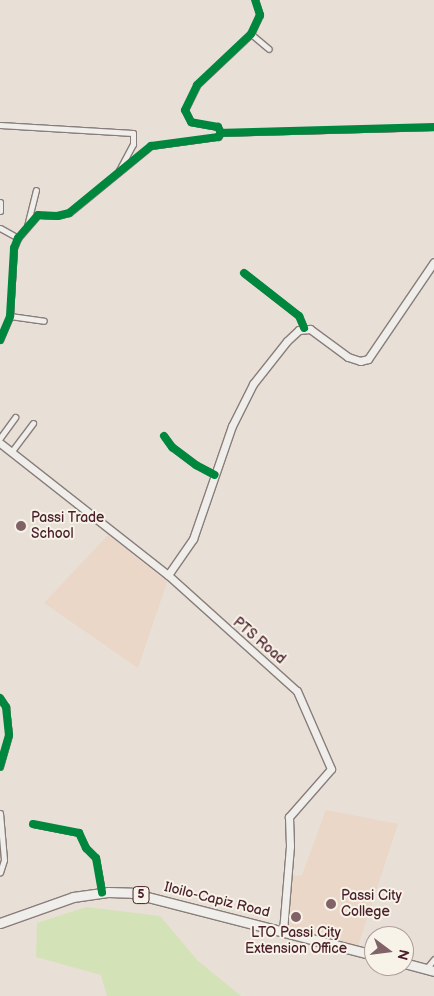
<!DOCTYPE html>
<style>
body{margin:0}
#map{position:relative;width:434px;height:996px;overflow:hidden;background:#e8dfd6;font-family:"Balsamiq Sans",sans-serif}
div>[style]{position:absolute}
.built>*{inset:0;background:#ead7c7}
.green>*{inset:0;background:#d4e2b7}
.roads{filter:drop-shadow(1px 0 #897d7b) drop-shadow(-1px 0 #897d7b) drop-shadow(0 1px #897d7b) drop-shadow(0 -1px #897d7b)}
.minor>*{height:5px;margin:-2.5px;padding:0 2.5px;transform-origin:2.5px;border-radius:2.5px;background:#f0eeea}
.secondary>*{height:7px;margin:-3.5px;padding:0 3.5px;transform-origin:3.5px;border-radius:3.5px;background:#f0eeea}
.trunk>*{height:9px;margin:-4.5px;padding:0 4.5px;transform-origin:4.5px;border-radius:4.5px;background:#f0eeea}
.cycleway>*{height:8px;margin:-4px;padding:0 4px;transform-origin:4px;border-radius:4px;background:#00873e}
.dots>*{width:14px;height:14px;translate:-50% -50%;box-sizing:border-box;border:2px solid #f7f3e8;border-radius:50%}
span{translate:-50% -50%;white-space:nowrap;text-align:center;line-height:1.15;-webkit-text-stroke:4px #f7f3e8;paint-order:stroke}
.shield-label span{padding:1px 4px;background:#f7f3e8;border:1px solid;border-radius:4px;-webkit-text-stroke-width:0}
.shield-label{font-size:12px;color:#4a1f2b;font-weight:700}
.poi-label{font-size:14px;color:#4a1f2b}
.left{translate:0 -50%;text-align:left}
.street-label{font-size:14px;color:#4a1f2b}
.north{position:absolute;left:364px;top:926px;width:50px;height:50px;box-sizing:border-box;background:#f7f3e8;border:1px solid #b29e9c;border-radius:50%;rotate:105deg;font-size:14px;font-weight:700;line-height:20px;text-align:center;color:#4a1f2b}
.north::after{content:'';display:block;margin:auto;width:18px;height:22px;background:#816267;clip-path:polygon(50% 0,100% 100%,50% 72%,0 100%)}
</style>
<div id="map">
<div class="built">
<i style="clip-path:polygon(108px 535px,167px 582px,138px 668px,44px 603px)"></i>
<i style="clip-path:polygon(326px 810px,398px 824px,357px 949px,287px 931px,291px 876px,302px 875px)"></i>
</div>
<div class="green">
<i style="clip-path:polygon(86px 907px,160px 916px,198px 961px,241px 996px,107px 996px,101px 975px,36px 957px,37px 923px)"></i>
</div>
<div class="roads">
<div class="minor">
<i style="left:251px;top:34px;width:23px;rotate:40deg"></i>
<i style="left:0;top:125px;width:133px;rotate:3.4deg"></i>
<i style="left:133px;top:133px;width:11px;rotate:90deg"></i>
<i style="left:133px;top:144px;width:32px;rotate:118deg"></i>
<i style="left:221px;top:133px;width:213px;rotate:-1.6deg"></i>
<i style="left:0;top:202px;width:9px;rotate:90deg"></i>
<i style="left:27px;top:226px;width:37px;rotate:-76deg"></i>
<i style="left:0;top:228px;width:21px;rotate:29deg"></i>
<i style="left:244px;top:273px;width:70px;rotate:38deg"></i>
<i style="left:299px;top:316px;width:13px;rotate:67deg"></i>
<i style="left:10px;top:316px;width:34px;rotate:8deg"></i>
<i style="left:0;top:340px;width:26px;rotate:-67deg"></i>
<i style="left:10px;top:316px;width:68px;rotate:-86.6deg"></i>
<i style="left:14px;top:248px;width:11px;rotate:-68deg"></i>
<i style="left:18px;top:238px;width:30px;rotate:-49deg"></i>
<i style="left:38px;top:215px;width:19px;rotate:3deg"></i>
<i style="left:57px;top:216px;width:12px;rotate:-14deg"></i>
<i style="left:69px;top:213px;width:106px;rotate:-39.3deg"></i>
<i style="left:151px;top:146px;width:68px;rotate:-7.7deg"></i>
<i style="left:218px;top:137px;width:5px;rotate:-53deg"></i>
<i style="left:221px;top:133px;width:7px;rotate:-117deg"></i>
<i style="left:218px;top:127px;width:27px;rotate:-170deg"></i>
<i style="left:191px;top:122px;width:13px;rotate:-117deg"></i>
<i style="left:185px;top:110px;width:28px;rotate:-64deg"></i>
<i style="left:197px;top:85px;width:74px;rotate:-43.4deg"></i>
<i style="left:251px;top:34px;width:21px;rotate:-65deg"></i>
<i style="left:260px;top:15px;width:16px;rotate:-108deg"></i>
<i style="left:164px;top:436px;width:14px;rotate:54deg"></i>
<i style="left:172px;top:447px;width:30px;rotate:37deg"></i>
<i style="left:196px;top:465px;width:21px;rotate:28deg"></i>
<i style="left:0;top:438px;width:26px;rotate:-54deg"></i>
<i style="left:12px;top:451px;width:35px;rotate:-53deg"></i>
<i style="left:0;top:698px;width:11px;rotate:56deg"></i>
<i style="left:6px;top:707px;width:28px;rotate:84deg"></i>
<i style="left:9px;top:735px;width:33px;rotate:106deg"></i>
<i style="left:0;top:813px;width:47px;rotate:85.1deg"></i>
<i style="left:4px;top:860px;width:13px;rotate:108deg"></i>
<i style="left:33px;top:824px;width:47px;rotate:11.1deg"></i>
<i style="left:79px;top:833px;width:17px;rotate:65deg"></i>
<i style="left:86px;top:848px;width:14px;rotate:45deg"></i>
<i style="left:96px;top:858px;width:35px;rotate:80deg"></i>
<i style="left:426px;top:969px;width:13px;rotate:-51deg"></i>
</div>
<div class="secondary">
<i style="left:0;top:443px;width:214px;rotate:38.2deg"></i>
<i style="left:168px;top:575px;width:173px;rotate:42deg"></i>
<i style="left:297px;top:691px;width:85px;rotate:66.4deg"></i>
<i style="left:331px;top:769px;width:64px;rotate:131.2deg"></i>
<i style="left:289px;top:817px;width:29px;rotate:88deg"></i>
<i style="left:290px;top:846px;width:85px;rotate:94.7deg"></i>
<i style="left:168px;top:575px;width:44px;rotate:-55.2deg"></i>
<i style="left:193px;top:539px;width:120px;rotate:-71deg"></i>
<i style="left:232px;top:426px;width:47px;rotate:-63.4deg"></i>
<i style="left:253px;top:384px;width:55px;rotate:-51.7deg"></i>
<i style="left:287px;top:341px;width:16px;rotate:-43deg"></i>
<i style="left:299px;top:330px;width:11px;rotate:-5deg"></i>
<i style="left:310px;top:329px;width:47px;rotate:36.4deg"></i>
<i style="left:348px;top:357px;width:13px;rotate:18deg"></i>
<i style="left:360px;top:361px;width:8px;rotate:-14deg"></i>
<i style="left:368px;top:359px;width:117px;rotate:-55.8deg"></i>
</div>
<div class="trunk">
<i style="left:0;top:923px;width:77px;rotate:-19.6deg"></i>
<i style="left:73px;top:897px;width:35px;rotate:-8deg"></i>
<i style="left:108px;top:892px;width:24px;rotate:2deg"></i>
<i style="left:132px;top:893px;width:250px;rotate:14.4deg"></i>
<i style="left:404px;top:963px;width:31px;rotate:15deg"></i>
</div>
</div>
<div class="cycleway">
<i style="left:221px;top:133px;width:213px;rotate:-1.6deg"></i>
<i style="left:244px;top:273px;width:70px;rotate:38deg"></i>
<i style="left:299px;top:316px;width:13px;rotate:67deg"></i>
<i style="left:0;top:340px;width:26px;rotate:-67deg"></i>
<i style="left:10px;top:316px;width:68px;rotate:-86.6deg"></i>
<i style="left:14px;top:248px;width:11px;rotate:-68deg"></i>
<i style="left:18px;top:238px;width:30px;rotate:-49deg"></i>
<i style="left:38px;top:215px;width:19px;rotate:3deg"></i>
<i style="left:57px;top:216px;width:12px;rotate:-14deg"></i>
<i style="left:69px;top:213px;width:106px;rotate:-39.3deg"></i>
<i style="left:151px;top:146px;width:68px;rotate:-7.7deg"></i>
<i style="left:218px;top:137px;width:5px;rotate:-53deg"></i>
<i style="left:221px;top:133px;width:7px;rotate:-117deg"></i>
<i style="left:218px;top:127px;width:27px;rotate:-170deg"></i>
<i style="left:191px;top:122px;width:13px;rotate:-117deg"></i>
<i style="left:185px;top:110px;width:28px;rotate:-64deg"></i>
<i style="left:197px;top:85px;width:74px;rotate:-43.4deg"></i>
<i style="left:251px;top:34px;width:21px;rotate:-65deg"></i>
<i style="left:260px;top:15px;width:16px;rotate:-108deg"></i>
<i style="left:164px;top:436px;width:14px;rotate:54deg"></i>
<i style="left:172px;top:447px;width:30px;rotate:37deg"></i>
<i style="left:196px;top:465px;width:21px;rotate:28deg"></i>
<i style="left:0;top:698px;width:11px;rotate:56deg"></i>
<i style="left:6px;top:707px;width:28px;rotate:84deg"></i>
<i style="left:9px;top:735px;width:33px;rotate:106deg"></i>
<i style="left:33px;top:824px;width:47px;rotate:11.1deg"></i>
<i style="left:79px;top:833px;width:17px;rotate:65deg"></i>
<i style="left:86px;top:848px;width:14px;rotate:45deg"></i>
<i style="left:96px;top:858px;width:35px;rotate:80deg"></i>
</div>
<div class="dots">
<i style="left:21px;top:526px;background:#816267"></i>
<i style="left:331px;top:904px;background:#816267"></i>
<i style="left:296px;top:917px;background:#816267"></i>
</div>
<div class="shield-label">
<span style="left:141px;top:895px">5</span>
</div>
<div class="poi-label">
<span class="left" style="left:31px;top:526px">Passi Trade<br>School</span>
<span class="left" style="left:341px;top:904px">Passi City<br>College</span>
<span style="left:296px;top:941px">LTO Passi City<br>Extension Office</span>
</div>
<div class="street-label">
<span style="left:259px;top:641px;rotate:40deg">PTS Road</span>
<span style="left:217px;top:900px;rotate:14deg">Iloilo-Capiz Road</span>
</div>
<div class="north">N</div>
</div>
